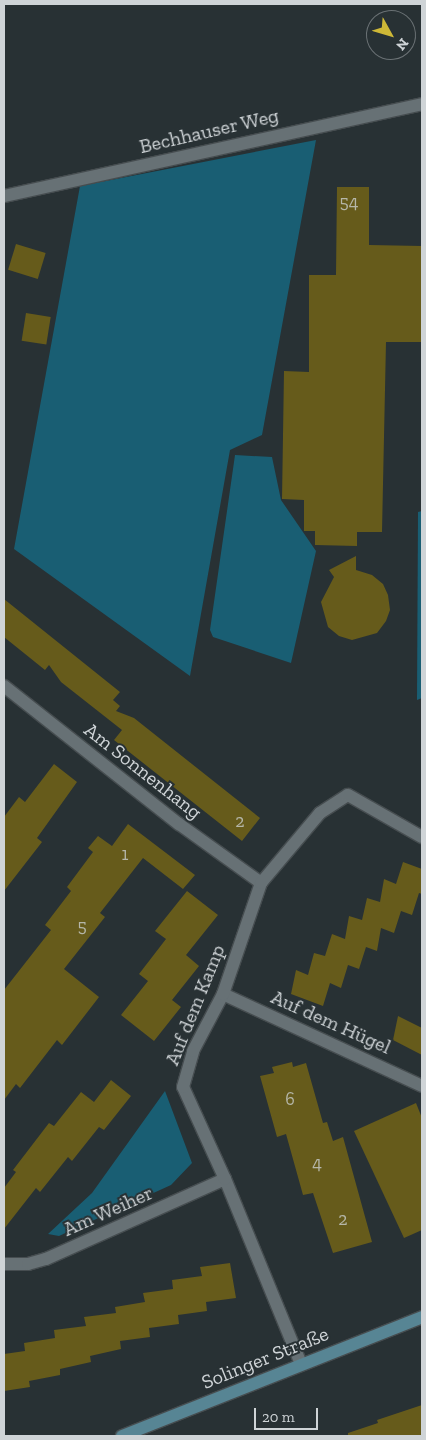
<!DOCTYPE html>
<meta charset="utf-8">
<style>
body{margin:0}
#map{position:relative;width:426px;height:1440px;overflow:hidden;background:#283134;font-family:"Zilla Slab",serif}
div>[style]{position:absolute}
.green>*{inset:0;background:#195e73}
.building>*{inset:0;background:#665b1b;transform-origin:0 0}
.roads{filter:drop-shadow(1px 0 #464d50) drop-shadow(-1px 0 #464d50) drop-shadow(0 1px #464d50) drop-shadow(0 -1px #464d50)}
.street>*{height:12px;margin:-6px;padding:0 6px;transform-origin:6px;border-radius:6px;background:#677175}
.secondary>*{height:12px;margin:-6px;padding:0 6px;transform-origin:6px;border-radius:6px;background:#578594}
span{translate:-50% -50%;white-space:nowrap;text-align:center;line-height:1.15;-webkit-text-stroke:4px #283134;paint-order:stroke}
.number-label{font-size:18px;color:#b5b6a8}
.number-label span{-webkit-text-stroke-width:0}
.street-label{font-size:20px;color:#cfd4d7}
.frame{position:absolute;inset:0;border:5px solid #cfd4d7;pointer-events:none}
.north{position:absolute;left:366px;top:10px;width:50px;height:50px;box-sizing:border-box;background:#283134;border:1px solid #6b7275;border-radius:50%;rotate:129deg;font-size:14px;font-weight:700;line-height:20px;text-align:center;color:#cfd4d7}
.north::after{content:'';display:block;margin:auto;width:18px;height:22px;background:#ceb837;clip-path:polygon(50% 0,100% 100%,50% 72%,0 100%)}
.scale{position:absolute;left:254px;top:1408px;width:64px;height:22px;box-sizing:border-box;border:2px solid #cfd4d7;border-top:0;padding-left:6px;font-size:15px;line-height:18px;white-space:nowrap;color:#cfd4d7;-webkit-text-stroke:4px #283134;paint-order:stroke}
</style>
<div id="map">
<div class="green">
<i style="clip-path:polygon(316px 140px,262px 435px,230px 450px,190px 676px,14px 549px,80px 186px)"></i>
<i style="clip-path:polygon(235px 455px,272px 457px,281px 500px,316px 551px,291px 663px,213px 637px,210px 630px)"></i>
<i style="clip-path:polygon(422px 511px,422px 698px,417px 700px,418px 512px)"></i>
<i style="clip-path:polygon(165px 1091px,192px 1163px,171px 1185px,59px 1236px,48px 1234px,92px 1193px)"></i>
</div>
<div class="building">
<i style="clip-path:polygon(337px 187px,369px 187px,369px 245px,422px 246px,422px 342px,386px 342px,382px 532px,357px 532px,357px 546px,315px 545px,315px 531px,304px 531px,304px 500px,282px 499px,284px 371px,309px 372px,309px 275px,336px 275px)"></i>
<i style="left:16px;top:244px;width:31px;height:27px;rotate:17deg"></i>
<i style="left:26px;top:313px;width:25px;height:28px;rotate:9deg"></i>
<i style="clip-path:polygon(356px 556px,356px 570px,372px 575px,383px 584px,388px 595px,390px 610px,386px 621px,377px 633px,352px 640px,339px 636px,328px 627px,321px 602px,334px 577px,329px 570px)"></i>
<i style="clip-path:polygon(4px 599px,120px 692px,113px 700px,120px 706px,116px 711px,134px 718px,260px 818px,242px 841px,114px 740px,122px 730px,61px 682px,49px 665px,45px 670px,4px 637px)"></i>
<i style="clip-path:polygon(54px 764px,77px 782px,37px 838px,42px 842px,4px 891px,4px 817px,19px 797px,25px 802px)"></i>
<i style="clip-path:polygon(128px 824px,195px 875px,183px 889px,143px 858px,100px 913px,105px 917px,64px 969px,99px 997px,62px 1045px,57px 1040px,20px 1088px,16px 1084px,4px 1100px,4px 990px,51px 930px,45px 925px,71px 891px,67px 887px,93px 852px,88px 848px,98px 836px,112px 846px)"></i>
<i style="clip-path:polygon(403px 862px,422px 869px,422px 894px,419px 893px,412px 915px,401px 911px,394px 933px,381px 928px,377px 951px,366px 947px,359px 969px,348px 965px,341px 988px,330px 983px,323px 1006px,291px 994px,296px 970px,308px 975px,314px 953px,325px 956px,332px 934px,345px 939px,349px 916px,362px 920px,367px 898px,380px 902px,384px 879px,396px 884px)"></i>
<i style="clip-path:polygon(187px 891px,218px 915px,186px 955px,199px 966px,172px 1000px,181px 1007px,154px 1041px,121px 1015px,148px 981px,139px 974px,166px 939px,155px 931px)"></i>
<i style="clip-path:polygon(398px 1016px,422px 1028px,422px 1055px,393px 1040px)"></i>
<i style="clip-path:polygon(292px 1062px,293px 1067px,306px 1063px,323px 1123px,327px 1122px,333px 1141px,343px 1137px,372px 1242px,333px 1253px,313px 1193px,303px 1195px,286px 1134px,277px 1137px,260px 1076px,274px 1073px,272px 1067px)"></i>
<i style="clip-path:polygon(111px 1080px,131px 1096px,104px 1130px,99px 1127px,72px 1161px,68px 1157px,40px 1192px,36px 1188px,4px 1229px,4px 1188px,16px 1172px,13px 1170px,49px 1123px,54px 1126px,81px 1092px,94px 1102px)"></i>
<i style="clip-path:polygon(416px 1103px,422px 1118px,422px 1230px,404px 1238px,354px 1131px)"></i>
<i style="clip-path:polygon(230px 1263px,236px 1298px,206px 1302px,207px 1311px,178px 1315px,179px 1324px,149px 1328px,150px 1337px,120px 1341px,121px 1349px,90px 1356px,91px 1362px,60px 1369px,60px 1375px,29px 1381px,30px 1387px,4px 1391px,4px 1354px,25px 1351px,24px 1343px,55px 1338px,54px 1330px,86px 1326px,84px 1317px,116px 1313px,115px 1307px,145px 1302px,143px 1293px,173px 1289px,172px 1280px,202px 1276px,200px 1267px)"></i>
<i style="clip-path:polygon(422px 1405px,422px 1436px,348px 1436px,348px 1433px,378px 1423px,377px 1420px)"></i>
</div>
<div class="roads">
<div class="street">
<i style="left:4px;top:196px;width:428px;rotate:-12.4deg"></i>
<i style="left:4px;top:686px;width:223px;rotate:38.3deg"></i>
<i style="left:179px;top:824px;width:101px;rotate:35.7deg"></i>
<i style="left:223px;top:994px;width:219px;rotate:24.8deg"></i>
<i style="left:4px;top:1264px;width:24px"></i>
<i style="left:28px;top:1264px;width:19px;rotate:-16deg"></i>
<i style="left:46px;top:1259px;width:196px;rotate:-24.1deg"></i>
<i style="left:301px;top:1364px;width:200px;rotate:-112.3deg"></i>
<i style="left:225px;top:1179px;width:101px;rotate:-114.5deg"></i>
<i style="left:183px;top:1087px;width:37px;rotate:-74deg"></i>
<i style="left:193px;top:1051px;width:64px;rotate:-62.2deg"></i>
<i style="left:223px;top:994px;width:117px;rotate:-71.1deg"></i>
<i style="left:261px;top:883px;width:92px;rotate:-49.9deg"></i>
<i style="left:320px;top:813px;width:33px;rotate:-33deg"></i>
<i style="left:348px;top:795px;width:85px;rotate:29.6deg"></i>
</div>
<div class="secondary">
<i style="left:122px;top:1436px;width:323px;rotate:-21.6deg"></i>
</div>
</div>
<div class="number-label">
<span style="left:349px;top:202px">54</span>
<span style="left:240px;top:821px">2</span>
<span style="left:125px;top:854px">1</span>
<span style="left:82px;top:926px">5</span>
<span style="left:290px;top:1099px">6</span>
<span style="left:317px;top:1163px">4</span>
<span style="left:343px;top:1219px">2</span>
</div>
<div class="street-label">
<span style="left:209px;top:131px;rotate:-13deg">Bechhauser Weg</span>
<span style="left:143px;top:771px;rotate:38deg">Am Sonnenhang</span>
<span style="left:195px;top:1005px;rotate:-68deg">Auf dem Kamp</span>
<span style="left:331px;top:1022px;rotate:24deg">Auf dem Hügel</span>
<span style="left:108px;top:1211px;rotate:-24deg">Am Weiher</span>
<span style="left:265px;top:1358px;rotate:-22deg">Solinger Straße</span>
</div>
<div class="frame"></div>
<div class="north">N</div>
<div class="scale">20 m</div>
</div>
